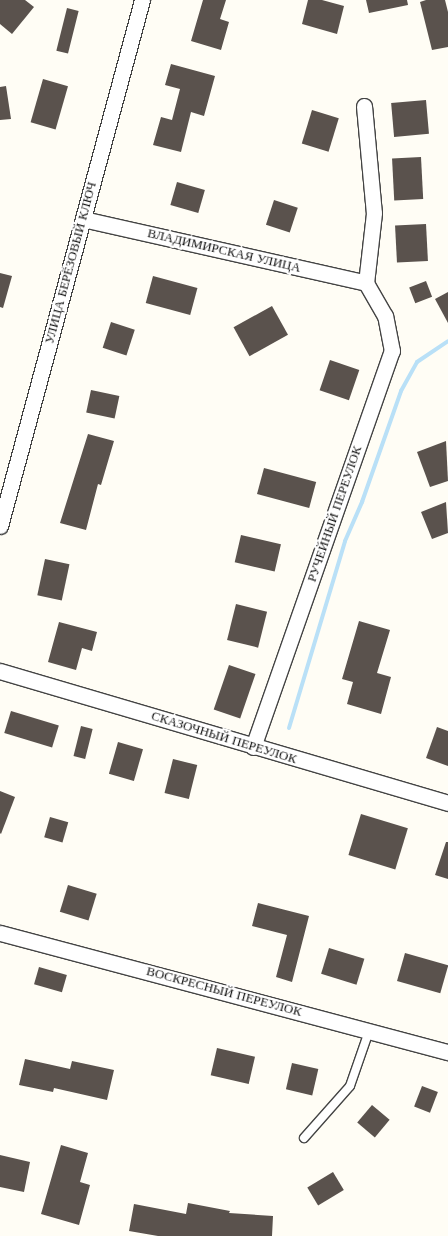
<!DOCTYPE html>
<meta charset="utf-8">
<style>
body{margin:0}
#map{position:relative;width:448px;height:1236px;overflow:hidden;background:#fffdf5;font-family:"Libre Baskerville",serif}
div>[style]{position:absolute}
.stream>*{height:4px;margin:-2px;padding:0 2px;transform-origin:2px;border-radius:2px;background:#b9e0f7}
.building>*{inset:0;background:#5a524d;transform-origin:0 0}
.roads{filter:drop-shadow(1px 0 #444) drop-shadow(-1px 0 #444) drop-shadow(0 1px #444) drop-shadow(0 -1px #444)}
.lane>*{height:8px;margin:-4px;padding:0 4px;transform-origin:4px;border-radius:4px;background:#fff}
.street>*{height:15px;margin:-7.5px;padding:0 7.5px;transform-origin:7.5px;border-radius:7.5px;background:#fff}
span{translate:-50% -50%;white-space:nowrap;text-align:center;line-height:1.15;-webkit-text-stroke:4px #fff;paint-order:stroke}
.street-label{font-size:13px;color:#111}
</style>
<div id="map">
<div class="stream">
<i style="left:289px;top:728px;width:195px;rotate:-73.3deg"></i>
<i style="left:345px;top:541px;width:43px;rotate:-66.4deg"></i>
<i style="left:362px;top:502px;width:118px;rotate:-70.6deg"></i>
<i style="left:401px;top:391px;width:33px;rotate:-61deg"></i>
<i style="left:417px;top:362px;width:37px;rotate:-34deg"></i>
</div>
<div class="building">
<i style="clip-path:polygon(0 0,25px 0,34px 7px,12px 34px,0 24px)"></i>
<i style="clip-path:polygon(203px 0,226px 0,220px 19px,229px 22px,221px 50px,191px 41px)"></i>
<i style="clip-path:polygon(308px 0,322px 0,344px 6px,337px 34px,302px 24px)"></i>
<i style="clip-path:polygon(366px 0,407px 0,408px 5px,369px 13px)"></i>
<i style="clip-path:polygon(426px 0,445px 0,448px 12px,448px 47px,432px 50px,420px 2px)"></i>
<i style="left:67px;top:8px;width:12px;height:44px;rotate:14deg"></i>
<i style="clip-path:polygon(171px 64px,215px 76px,204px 116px,191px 112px,181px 152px,153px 145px,161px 117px,172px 120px,180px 89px,165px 85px)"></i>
<i style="left:43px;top:79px;width:26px;height:45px;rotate:16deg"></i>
<i style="clip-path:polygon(6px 86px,11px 119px,0 120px,0 87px)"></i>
<i style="left:426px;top:100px;width:34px;height:35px;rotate:85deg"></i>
<i style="left:312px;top:110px;width:28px;height:35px;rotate:17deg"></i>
<i style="left:421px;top:157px;width:42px;height:29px;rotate:87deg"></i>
<i style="left:177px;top:182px;width:29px;height:24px;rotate:16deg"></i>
<i style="left:274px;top:200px;width:25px;height:26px;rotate:18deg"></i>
<i style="left:426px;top:224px;width:37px;height:31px;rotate:87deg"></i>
<i style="clip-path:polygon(0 273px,12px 276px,3px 308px,0 307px)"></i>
<i style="left:153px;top:276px;width:46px;height:28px;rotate:15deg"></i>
<i style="left:426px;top:281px;width:17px;height:18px;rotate:69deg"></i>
<i style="clip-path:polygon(448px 292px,448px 323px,435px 299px)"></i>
<i style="left:272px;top:306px;width:33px;height:44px;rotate:61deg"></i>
<i style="left:111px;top:322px;width:25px;height:27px;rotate:18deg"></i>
<i style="left:330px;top:360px;width:31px;height:32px;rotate:19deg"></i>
<i style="left:91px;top:390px;width:29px;height:23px;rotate:12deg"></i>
<i style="clip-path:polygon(88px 434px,114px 441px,101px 485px,98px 484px,86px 530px,60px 523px)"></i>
<i style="clip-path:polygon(446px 441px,448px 481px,430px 487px,417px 452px)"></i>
<i style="left:264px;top:468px;width:54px;height:27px;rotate:15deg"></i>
<i style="clip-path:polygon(446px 502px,448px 533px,432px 539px,421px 512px)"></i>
<i style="left:241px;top:535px;width:41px;height:28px;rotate:13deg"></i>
<i style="left:45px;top:559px;width:25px;height:37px;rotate:12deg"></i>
<i style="left:236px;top:604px;width:32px;height:37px;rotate:14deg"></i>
<i style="clip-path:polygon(359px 621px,390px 630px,377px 673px,391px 677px,381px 714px,347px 704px,353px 682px,342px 679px)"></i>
<i style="clip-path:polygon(59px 622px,97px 632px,92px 651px,82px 648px,76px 670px,48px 662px)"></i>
<i style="left:229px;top:665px;width:28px;height:47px;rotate:19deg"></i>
<i style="left:11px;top:711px;width:50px;height:23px;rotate:17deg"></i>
<i style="left:81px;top:726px;width:12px;height:31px;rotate:14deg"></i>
<i style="clip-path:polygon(437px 727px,448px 731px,448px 766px,426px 758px)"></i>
<i style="left:118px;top:742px;width:26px;height:33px;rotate:16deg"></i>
<i style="left:173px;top:759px;width:25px;height:35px;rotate:14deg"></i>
<i style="clip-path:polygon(0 791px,15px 797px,1px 834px,0 833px)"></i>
<i style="left:361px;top:814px;width:49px;height:43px;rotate:17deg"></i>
<i style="left:50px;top:817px;width:19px;height:21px;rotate:16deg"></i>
<i style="clip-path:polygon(446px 842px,448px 842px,448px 879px,435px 875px)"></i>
<i style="left:68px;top:885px;width:30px;height:28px;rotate:17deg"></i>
<i style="clip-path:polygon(258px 903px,309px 916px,292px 982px,276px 977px,287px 935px,252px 926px)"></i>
<i style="left:329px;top:948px;width:37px;height:27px;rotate:17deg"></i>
<i style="left:405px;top:953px;width:45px;height:29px;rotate:16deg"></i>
<i style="left:39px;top:967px;width:29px;height:18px;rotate:16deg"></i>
<i style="left:217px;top:1048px;width:39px;height:28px;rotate:13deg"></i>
<i style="clip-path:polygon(25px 1059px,70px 1069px,72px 1061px,114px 1070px,107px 1100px,54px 1088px,53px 1092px,19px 1085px)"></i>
<i style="left:292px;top:1063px;width:27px;height:27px;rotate:13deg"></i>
<i style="left:422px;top:1086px;width:17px;height:22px;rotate:21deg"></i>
<i style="left:372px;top:1105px;width:23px;height:23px;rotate:40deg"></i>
<i style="clip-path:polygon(61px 1145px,88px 1153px,80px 1182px,90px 1185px,79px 1225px,41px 1214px)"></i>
<i style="clip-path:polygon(0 1155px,30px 1162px,24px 1192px,0 1187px)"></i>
<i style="left:333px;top:1172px;width:21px;height:30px;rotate:59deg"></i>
<i style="clip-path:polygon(188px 1203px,230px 1211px,229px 1213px,273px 1216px,272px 1236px,158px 1236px,129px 1231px,134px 1204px,186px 1214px)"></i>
</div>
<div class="roads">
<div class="lane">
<i style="left:304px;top:1138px;width:69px;rotate:-48.5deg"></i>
<i style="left:350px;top:1086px;width:58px;rotate:-70.9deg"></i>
</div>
<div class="street">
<i style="left:364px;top:106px;width:107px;rotate:84.7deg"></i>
<i style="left:374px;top:213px;width:70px;rotate:96.5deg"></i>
<i style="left:83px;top:219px;width:290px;rotate:12.7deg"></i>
<i style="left:0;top:526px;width:545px;rotate:-74.89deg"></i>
<i style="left:0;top:671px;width:467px;rotate:16.4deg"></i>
<i style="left:253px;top:747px;width:420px;rotate:-70.7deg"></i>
<i style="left:392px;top:351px;width:36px;rotate:-101deg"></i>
<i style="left:385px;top:316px;width:38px;rotate:-120deg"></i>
<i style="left:0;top:933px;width:464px;rotate:14.9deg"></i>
</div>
</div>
<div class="street-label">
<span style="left:224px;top:251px;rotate:13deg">ВЛАДИМИРСКАЯ УЛИЦА</span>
<span style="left:71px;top:263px;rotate:-75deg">УЛИЦА БЕРЁЗОВЫЙ КЛЮЧ</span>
<span style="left:335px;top:514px;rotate:-71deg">РУЧЕЙНЫЙ ПЕРЕУЛОК</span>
<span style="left:224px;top:738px;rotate:17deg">СКАЗОЧНЫЙ ПЕРЕУЛОК</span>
<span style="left:224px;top:992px;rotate:15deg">ВОСКРЕСНЫЙ ПЕРЕУЛОК</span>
</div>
</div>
